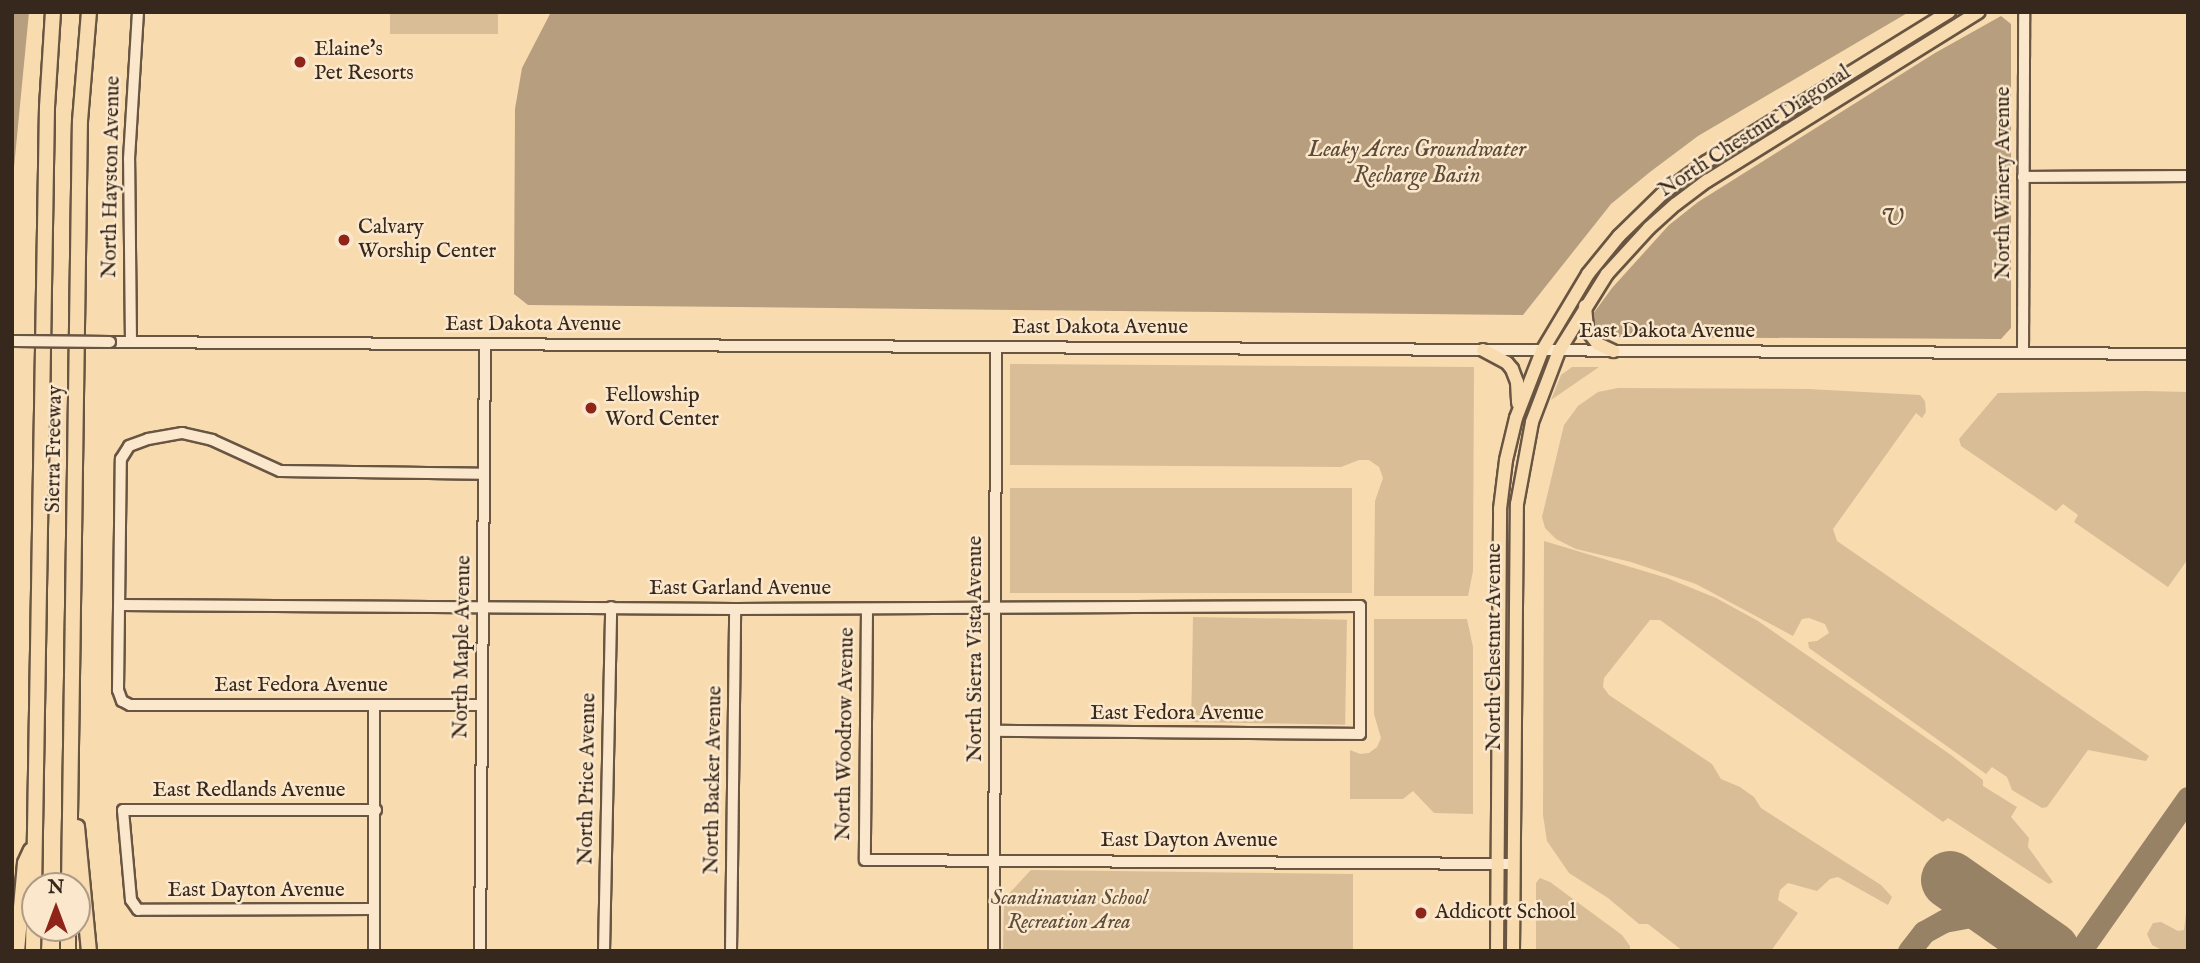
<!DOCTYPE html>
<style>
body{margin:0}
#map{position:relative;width:2200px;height:963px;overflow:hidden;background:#f9dbb0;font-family:"IM FELL English",serif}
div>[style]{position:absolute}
.green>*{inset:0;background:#d8bd97;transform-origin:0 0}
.water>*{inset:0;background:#b79e7e}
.taxiway>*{height:23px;margin:-11.5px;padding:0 11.5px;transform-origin:11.5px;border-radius:11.5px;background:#988266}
.runway>*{height:58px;margin:-29px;padding:0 29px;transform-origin:29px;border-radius:29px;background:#988266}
.roads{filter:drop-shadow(2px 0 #685542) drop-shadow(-2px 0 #685542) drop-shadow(0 2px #685542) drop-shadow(0 -2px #685542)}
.minor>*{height:10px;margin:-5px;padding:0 5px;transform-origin:5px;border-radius:5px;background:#fbe8cc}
.major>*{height:12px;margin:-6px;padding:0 6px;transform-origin:6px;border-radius:6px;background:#f9dbb0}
.highway>*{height:14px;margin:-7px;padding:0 7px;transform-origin:7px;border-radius:7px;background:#f9dbb0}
.bridges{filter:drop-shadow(2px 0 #685542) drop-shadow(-2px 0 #685542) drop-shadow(0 2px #685542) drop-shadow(0 -2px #685542)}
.minor-bridge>*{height:10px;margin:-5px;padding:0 5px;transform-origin:5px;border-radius:5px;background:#fbe8cc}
.dots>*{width:19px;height:19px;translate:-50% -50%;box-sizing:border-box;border:4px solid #fbe8cc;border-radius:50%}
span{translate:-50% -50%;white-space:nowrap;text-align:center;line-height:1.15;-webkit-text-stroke:5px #fbe8cc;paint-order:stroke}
.poi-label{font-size:21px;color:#37281d}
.left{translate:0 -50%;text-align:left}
.street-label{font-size:21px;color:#37281d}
.park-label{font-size:21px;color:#5f4d3c;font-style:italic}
.water-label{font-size:23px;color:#5d4b3a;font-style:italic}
.frame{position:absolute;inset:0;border:14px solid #37281d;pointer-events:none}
.north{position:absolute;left:21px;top:872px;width:70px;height:70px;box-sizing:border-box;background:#fbe8cc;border:2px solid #ad9b86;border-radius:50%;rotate:0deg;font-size:19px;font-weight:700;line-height:28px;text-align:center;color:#37281d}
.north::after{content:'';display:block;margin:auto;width:24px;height:32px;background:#8f2418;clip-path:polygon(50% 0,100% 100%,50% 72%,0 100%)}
</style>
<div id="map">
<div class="green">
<i style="left:390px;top:12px;width:108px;height:22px"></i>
<i style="clip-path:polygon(1010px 364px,1474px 367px,1473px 571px,1468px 596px,1374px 596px,1375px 501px,1383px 478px,1379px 467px,1369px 460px,1359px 460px,1341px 467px,1010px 465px)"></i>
<i style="clip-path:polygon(1572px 367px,1599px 367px,1551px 400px,1561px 375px)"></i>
<i style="clip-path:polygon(1618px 388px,1808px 389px,1920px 395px,1925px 401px,1926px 412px,1922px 418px,1916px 413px,1833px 529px,1837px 541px,2149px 756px,2146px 761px,2088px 750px,2047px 807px,2042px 808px,2012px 790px,2007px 777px,1992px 767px,1986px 774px,1809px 648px,1808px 642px,1817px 641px,1829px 633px,1825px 624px,1809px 618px,1802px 619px,1793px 636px,1696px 584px,1631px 562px,1576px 549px,1556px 539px,1545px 528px,1542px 517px,1564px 425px,1578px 406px,1598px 392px)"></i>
<i style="clip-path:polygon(2144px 391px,2188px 392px,2188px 559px,2168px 587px,2074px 522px,2078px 515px,2063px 504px,2056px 511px,1961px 446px,1959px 439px,1998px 393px)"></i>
<i style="left:1010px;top:488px;width:342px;height:105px"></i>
<i style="clip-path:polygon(1544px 541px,1667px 578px,1716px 598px,1758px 621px,1951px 755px,1983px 780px,1983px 786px,2017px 807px,2011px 817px,2029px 838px,2028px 847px,2053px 882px,2049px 884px,1948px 818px,1943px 822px,1660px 620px,1650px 620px,1604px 678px,1603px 687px,1609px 695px,1712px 764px,1721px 779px,1740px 787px,1754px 797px,1761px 808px,1881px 885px,1892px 897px,1888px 905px,1838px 877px,1830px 879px,1817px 891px,1788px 883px,1780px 890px,1778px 900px,1798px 913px,1771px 951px,1683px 951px,1648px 924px,1639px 924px,1608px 898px,1569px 873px,1547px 841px,1543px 815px)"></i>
<i style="left:1193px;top:617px;width:154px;height:105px;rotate:1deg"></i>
<i style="clip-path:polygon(1374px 619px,1467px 619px,1473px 647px,1473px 814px,1434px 813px,1413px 791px,1403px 799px,1350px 799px,1350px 750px,1360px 754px,1369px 753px,1377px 747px,1381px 738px,1374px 714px)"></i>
<i style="clip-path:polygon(1031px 870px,1353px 874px,1353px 951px,1003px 951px,1004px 899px)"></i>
<i style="clip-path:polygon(1540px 878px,1550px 882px,1622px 935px,1630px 946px,1630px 951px,1536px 951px,1536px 883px)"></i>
<i style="clip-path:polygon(2186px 913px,2188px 951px,2164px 951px,2152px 945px,2147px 934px,2153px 923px,2161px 922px,2178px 931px,2184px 930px)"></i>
</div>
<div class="water">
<i style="clip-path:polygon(12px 12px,29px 12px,12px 188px)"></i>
<i style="clip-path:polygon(551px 12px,1909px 12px,1698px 136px,1650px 172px,1611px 204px,1523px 315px,528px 305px,514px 294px,515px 109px,522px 68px)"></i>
<i style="clip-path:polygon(2001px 16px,2011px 24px,2011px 328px,2001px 339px,1606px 337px,1596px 333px,1592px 324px,1593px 314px,1612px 288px,1669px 225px,1698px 202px,1935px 53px)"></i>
</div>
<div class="taxiway">
<i style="left:1909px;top:951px;width:24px;rotate:-52deg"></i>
<i style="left:1924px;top:932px;width:23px;rotate:-29deg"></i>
<i style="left:1944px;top:921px;width:44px;rotate:-10.5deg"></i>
<i style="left:1987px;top:913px;width:13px;rotate:9deg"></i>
<i style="left:2080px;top:951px;width:187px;rotate:-54.8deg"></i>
</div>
<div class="runway">
<i style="left:1950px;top:880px;width:123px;rotate:35.1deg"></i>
</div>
<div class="roads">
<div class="minor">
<i style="left:2023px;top:177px;width:165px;rotate:-0.3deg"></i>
<i style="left:110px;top:342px;width:2078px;rotate:0.33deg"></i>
<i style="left:131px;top:342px;width:183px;rotate:-90.6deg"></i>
<i style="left:129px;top:159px;width:147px;rotate:-86.5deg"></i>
<i style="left:2023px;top:353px;width:341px;rotate:-89.8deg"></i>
<i style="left:120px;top:605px;width:615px;rotate:0.37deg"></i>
<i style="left:735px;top:609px;width:625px;rotate:-0.28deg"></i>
<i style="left:1360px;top:606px;width:128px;rotate:90deg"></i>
<i style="left:1360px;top:734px;width:365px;rotate:-179.5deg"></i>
<i style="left:867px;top:609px;width:251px;rotate:90.5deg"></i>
<i style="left:865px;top:860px;width:649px;rotate:0.35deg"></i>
<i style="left:481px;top:705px;width:351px;rotate:180deg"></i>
<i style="left:130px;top:705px;width:9px;rotate:-153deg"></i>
<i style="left:122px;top:701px;width:12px;rotate:-110deg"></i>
<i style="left:118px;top:690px;width:231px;rotate:-89.3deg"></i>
<i style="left:121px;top:459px;width:15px;rotate:-58deg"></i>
<i style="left:129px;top:446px;width:20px;rotate:-20deg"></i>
<i style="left:148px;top:439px;width:35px;rotate:-10deg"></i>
<i style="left:182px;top:433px;width:31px;rotate:13deg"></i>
<i style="left:212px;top:440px;width:75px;rotate:24.5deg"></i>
<i style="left:280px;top:471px;width:203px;rotate:0.8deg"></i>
<i style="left:374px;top:909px;width:236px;rotate:179.8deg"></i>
<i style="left:138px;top:910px;width:12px;rotate:-125deg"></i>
<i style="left:131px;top:900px;width:90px;rotate:-95.1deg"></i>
<i style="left:123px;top:810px;width:253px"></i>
<i style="left:374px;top:951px;width:245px;rotate:-90deg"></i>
<i style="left:480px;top:951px;width:607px;rotate:-89.53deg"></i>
<i style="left:604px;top:951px;width:344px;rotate:-88.8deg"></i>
<i style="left:731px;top:951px;width:342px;rotate:-89.3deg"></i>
<i style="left:994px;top:951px;width:604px;rotate:-89.81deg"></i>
</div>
<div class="major">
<i style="left:1585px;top:306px;width:24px;rotate:85deg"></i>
<i style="left:1587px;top:330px;width:18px;rotate:52deg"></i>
<i style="left:1598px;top:344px;width:17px;rotate:25deg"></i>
<i style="left:1483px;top:350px;width:27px;rotate:28deg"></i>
<i style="left:1507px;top:363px;width:8px;rotate:50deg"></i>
<i style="left:1512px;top:369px;width:14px;rotate:69deg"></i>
<i style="left:1517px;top:382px;width:21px;rotate:87deg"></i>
<i style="left:1497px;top:951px;width:442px;rotate:-89.6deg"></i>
<i style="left:1500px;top:509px;width:49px;rotate:-83deg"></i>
<i style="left:1506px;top:460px;width:43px;rotate:-76.6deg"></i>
<i style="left:1516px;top:418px;width:72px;rotate:-68.8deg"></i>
<i style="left:1542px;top:351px;width:90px;rotate:-59.1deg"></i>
<i style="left:1588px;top:274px;width:49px;rotate:-50.8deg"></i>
<i style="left:1619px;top:236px;width:60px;rotate:-44.3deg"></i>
<i style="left:1662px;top:194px;width:54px;rotate:-36deg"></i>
<i style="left:1706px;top:162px;width:286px;rotate:-31.7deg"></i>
<i style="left:1513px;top:951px;width:447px;rotate:-89.5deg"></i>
<i style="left:1517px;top:504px;width:83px;rotate:-79.6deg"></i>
<i style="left:1532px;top:422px;width:76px;rotate:-69.2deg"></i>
<i style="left:1559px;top:351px;width:91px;rotate:-58.1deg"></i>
<i style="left:1607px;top:274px;width:62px;rotate:-47.6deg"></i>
<i style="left:1649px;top:228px;width:36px;rotate:-42deg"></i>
<i style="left:1676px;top:204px;width:39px;rotate:-37deg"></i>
<i style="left:1707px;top:181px;width:320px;rotate:-31.9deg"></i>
</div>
<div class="highway">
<i style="left:77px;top:827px;width:125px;rotate:84.5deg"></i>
<i style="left:69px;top:886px;width:765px;rotate:-89.18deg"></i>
<i style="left:80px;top:121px;width:109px;rotate:-85.3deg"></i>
<i style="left:17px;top:951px;width:88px;rotate:-84.8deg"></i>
<i style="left:25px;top:863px;width:14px;rotate:-65deg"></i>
<i style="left:33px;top:951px;width:844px;rotate:-89.05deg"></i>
<i style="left:47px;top:107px;width:95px;rotate:-86.4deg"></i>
<i style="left:68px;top:951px;width:23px;rotate:-90deg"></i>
</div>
</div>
<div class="bridges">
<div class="minor-bridge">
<i style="left:15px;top:341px;width:95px;rotate:0.6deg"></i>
</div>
</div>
<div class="dots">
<i style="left:300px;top:62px;background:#8f2418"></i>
<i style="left:344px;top:240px;background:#8f2418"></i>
<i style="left:591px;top:408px;background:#8f2418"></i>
<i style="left:1421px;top:913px;background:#8f2418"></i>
</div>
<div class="poi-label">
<span class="left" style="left:314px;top:62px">Elaine's<br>Pet Resorts</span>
<span class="left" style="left:358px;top:240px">Calvary<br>Worship Center</span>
<span class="left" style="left:605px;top:408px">Fellowship<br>Word Center</span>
<span class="left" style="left:1435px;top:913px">Addicott School</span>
</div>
<div class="street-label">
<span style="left:1755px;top:132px;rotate:-33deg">North Chestnut Diagonal</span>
<span style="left:112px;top:177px;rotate:-89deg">North Hayston Avenue</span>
<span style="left:2004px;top:183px;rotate:-90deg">North Winery Avenue</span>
<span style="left:533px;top:325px">East Dakota Avenue</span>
<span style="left:1100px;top:328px">East Dakota Avenue</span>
<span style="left:1667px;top:332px">East Dakota Avenue</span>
<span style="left:55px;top:449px;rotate:-89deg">Sierra Freeway</span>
<span style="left:740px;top:589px">East Garland Avenue</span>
<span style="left:463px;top:647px;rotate:-89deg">North Maple Avenue</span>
<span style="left:1495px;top:647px;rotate:-90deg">North Chestnut Avenue</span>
<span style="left:976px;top:649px;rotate:-90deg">North Sierra Vista Avenue</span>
<span style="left:301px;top:686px">East Fedora Avenue</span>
<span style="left:1177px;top:714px">East Fedora Avenue</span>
<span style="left:846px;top:734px;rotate:-89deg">North Woodrow Avenue</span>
<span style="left:588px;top:779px;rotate:-89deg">North Price Avenue</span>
<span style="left:714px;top:780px;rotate:-89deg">North Backer Avenue</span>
<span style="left:249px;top:791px">East Redlands Avenue</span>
<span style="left:1189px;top:841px">East Dayton Avenue</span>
<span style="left:256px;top:891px">East Dayton Avenue</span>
</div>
<div class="park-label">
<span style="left:1069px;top:911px">Scandinavian School<br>Recreation Area</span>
</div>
<div class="water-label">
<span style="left:1417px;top:163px">Leaky Acres Groundwater<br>Recharge Basin</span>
<span style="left:1892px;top:219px">U</span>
</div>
<div class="frame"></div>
<div class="north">N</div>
</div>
